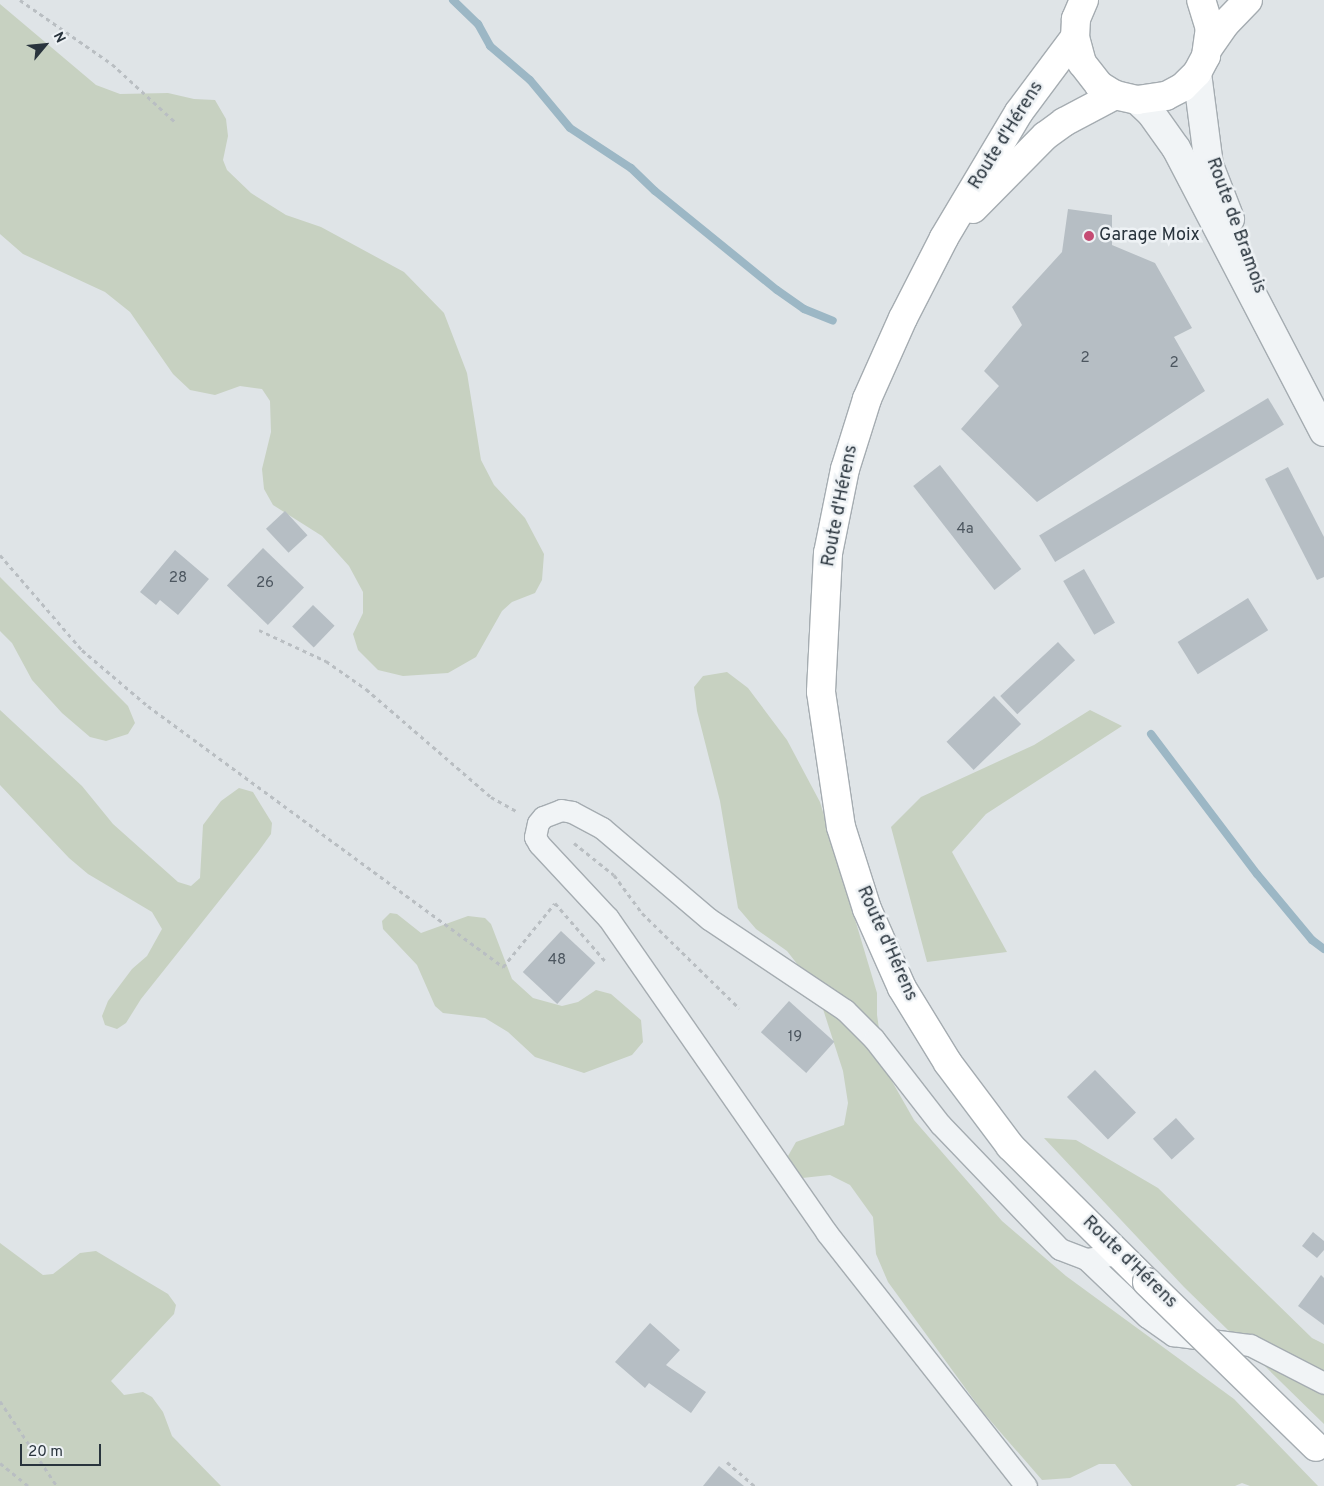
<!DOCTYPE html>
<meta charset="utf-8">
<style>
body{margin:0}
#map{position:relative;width:1324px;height:1486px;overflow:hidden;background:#dfe4e7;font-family:Overpass,sans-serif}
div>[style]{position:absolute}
.green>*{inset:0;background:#c7d1c1}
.stream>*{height:8px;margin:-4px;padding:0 4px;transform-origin:4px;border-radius:4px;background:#9cb7c5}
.building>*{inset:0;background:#b6bec4;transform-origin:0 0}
.path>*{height:3px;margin-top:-1.5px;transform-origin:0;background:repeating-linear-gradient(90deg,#b9bec2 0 4px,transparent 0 8px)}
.roads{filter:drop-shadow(1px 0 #a5acb1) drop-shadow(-1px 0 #a5acb1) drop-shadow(0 1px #a5acb1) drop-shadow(0 -1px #a5acb1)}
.minor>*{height:21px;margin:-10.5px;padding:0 10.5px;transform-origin:10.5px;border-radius:10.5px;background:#f1f4f6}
.tertiary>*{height:28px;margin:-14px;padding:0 14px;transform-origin:14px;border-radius:14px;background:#f1f4f6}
.secondary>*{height:28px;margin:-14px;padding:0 14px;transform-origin:14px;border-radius:14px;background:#fff}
.bridges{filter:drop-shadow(1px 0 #a5acb1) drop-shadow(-1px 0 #a5acb1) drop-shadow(0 1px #a5acb1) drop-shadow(0 -1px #a5acb1)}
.secondary-bridge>*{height:28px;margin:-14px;padding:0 14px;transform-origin:14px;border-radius:14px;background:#fff}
.dots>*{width:14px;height:14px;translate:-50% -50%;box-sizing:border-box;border:2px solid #eef2f5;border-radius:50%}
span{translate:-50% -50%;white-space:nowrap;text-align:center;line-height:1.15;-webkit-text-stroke:5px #eef2f5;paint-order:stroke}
.number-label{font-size:15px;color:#4c565f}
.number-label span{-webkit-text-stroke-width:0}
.street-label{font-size:18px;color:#29343d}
.poi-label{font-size:18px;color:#29343d}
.left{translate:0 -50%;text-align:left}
.north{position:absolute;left:20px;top:20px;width:50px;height:50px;-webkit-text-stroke:4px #eef2f5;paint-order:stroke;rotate:62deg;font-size:14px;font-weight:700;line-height:20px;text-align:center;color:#29343d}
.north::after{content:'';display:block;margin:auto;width:18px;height:22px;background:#29343d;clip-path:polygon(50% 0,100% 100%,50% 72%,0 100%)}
.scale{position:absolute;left:20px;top:1444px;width:81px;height:22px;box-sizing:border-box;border:2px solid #29343d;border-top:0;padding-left:6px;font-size:15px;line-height:18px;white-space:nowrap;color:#29343d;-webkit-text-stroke:4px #eef2f5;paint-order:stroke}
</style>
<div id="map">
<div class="green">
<i style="clip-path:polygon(0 4px,96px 85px,120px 94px,168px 93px,194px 99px,215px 100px,226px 119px,228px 136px,223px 160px,227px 170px,251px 193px,286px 215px,321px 227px,404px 272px,444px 313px,467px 373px,481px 460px,494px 485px,525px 518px,544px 554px,542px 580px,535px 593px,512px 602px,502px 611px,476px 657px,448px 673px,403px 676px,378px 670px,358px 650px,353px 634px,363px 613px,363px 592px,349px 566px,322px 536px,273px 505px,264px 489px,262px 469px,271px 432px,270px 401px,262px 389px,240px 386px,215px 395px,190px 390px,173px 374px,130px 312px,105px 292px,23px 254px,0 234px)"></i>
<i style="clip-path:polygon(0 577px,128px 706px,135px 723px,128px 734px,106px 741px,90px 737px,62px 713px,32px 680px,12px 643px,0 631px)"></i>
<i style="clip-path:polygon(727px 672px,748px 688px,787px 740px,820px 802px,877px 993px,877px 1015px,885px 1069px,914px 1120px,1002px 1221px,1066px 1276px,1234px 1399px,1318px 1486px,1250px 1486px,1242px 1483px,1235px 1486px,1132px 1486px,1115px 1464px,1099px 1464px,1070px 1478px,1042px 1480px,982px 1411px,888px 1282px,876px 1254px,873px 1217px,850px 1185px,830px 1175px,802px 1178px,794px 1171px,788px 1156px,796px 1142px,844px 1125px,848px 1103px,843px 1071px,823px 1009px,801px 969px,787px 951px,756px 929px,738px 908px,720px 801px,697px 711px,694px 687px,703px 676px)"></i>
<i style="clip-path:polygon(0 710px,82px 786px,113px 824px,178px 882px,191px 886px,200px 878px,203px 825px,221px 801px,239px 788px,253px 792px,272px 823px,271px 834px,258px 852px,141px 999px,126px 1023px,117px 1029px,105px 1025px,102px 1016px,108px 1001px,132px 969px,147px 956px,162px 929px,152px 912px,88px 874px,69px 858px,0 785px)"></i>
<i style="clip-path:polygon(1090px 710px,1122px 726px,986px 814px,952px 852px,1007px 952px,927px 962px,891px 827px,921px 797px,1034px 745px)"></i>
<i style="clip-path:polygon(390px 913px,397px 914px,421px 933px,468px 916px,485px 918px,491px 924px,512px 979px,533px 998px,562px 1006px,578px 1002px,596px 990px,611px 994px,641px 1020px,643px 1042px,632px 1055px,584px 1073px,535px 1057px,508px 1032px,485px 1018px,443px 1013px,435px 1006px,417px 965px,383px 929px,382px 921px)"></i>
<i style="clip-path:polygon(1044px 1138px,1076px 1140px,1158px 1188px,1312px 1338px,1324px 1344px,1324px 1424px,1184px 1287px)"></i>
<i style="clip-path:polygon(0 1243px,43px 1275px,53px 1274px,80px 1253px,96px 1251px,168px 1294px,176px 1305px,174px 1314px,111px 1381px,124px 1395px,143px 1392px,152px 1397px,163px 1412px,172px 1436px,221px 1486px,0 1486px)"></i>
</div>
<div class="stream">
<i style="left:453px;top:0;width:35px;rotate:44deg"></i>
<i style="left:478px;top:24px;width:25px;rotate:61deg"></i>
<i style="left:490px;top:46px;width:52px;rotate:40.4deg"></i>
<i style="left:530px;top:80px;width:62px;rotate:50.2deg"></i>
<i style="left:570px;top:128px;width:73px;rotate:33.3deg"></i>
<i style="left:631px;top:168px;width:33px;rotate:44deg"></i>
<i style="left:655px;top:191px;width:157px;rotate:39.1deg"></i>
<i style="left:777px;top:290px;width:33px;rotate:35deg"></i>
<i style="left:804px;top:309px;width:31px;rotate:22deg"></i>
<i style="left:1151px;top:734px;width:176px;rotate:52.9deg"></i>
<i style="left:1257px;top:874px;width:86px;rotate:50.2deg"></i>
<i style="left:1312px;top:940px;width:15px;rotate:37deg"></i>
</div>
<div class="building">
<i style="clip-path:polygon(1068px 209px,1112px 215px,1112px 245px,1155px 263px,1192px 328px,1174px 337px,1205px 391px,1037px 502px,961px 429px,999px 386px,984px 371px,1022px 325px,1012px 307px,1062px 252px)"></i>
<i style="left:1268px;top:398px;width:31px;height:267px;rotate:59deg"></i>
<i style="left:940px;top:465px;width:132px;height:34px;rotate:52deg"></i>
<i style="clip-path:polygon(1288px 467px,1324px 537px,1324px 577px,1317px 580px,1265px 479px)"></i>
<i style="left:285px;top:511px;width:33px;height:26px;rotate:47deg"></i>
<i style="left:263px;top:548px;width:57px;height:52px;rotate:44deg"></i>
<i style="clip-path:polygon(175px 550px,209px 579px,178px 615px,160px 600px,156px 605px,140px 592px)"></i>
<i style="left:1084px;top:569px;width:62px;height:24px;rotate:60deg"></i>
<i style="left:1248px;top:598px;width:38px;height:83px;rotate:58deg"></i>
<i style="left:313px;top:605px;width:30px;height:30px;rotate:44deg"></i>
<i style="left:1058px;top:642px;width:25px;height:79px;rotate:47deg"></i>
<i style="left:994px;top:696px;width:39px;height:66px;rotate:46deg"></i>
<i style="left:561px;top:931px;width:47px;height:56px;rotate:43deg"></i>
<i style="left:789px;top:1001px;width:61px;height:42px;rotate:42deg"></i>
<i style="left:1095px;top:1070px;width:59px;height:39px;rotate:46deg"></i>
<i style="left:1176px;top:1118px;width:28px;height:31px;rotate:48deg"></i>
<i style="clip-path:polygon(1313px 1232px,1324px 1241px,1324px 1250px,1317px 1258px,1302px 1246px)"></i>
<i style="clip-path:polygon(1321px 1275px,1324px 1278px,1324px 1325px,1298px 1306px)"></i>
<i style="clip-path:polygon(650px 1323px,680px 1350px,666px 1365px,706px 1392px,691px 1413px,649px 1383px,645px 1388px,615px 1362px)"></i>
<i style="clip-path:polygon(719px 1466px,744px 1486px,703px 1486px)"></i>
</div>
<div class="path">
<i style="left:20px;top:0;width:112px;rotate:34.8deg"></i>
<i style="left:112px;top:64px;width:86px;rotate:42.6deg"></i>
<i style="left:0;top:555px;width:125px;rotate:49.2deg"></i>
<i style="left:82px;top:650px;width:87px;rotate:40.3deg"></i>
<i style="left:148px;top:706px;width:441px;rotate:36.3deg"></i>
<i style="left:503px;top:967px;width:82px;rotate:-50.9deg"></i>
<i style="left:555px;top:903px;width:77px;rotate:49.2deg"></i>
<i style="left:259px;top:630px;width:74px;rotate:24.8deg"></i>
<i style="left:326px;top:661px;width:49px;rotate:35deg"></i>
<i style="left:366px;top:689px;width:165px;rotate:40.8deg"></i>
<i style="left:491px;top:797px;width:31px;rotate:29deg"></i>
<i style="left:574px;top:843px;width:51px;rotate:38.7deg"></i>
<i style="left:614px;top:875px;width:47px;rotate:53.6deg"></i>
<i style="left:642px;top:913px;width:136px;rotate:44.4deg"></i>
<i style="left:0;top:1401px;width:102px;rotate:56.2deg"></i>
<i style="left:727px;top:1462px;width:37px;rotate:41deg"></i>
<i style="left:0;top:1463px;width:36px;rotate:39deg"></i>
</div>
<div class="roads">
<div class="minor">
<i style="left:1086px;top:1259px;width:84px;rotate:43.6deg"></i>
<i style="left:1147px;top:1317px;width:32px;rotate:35deg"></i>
<i style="left:1173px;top:1335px;width:78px;rotate:7.4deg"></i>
<i style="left:1250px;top:1345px;width:83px;rotate:27.2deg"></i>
<i style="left:1026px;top:1486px;width:322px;rotate:-128.2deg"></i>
<i style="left:827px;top:1233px;width:384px;rotate:-124.8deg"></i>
<i style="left:608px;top:918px;width:101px;rotate:-133deg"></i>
<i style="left:539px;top:844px;width:8px;rotate:-120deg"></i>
<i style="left:535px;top:837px;width:14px;rotate:-78deg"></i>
<i style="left:538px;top:823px;width:8px;rotate:-50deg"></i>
<i style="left:543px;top:817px;width:19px;rotate:-21deg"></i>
<i style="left:561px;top:810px;width:11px;rotate:10deg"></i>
<i style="left:572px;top:812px;width:34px;rotate:28deg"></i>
<i style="left:602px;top:828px;width:140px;rotate:40.4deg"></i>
<i style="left:709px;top:919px;width:164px;rotate:33.8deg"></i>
<i style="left:845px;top:1010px;width:41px;rotate:45deg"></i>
<i style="left:874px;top:1039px;width:108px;rotate:52.2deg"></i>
<i style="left:940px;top:1124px;width:173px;rotate:46.2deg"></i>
<i style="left:1060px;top:1249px;width:28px;rotate:21deg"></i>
<i style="left:1086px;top:1259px;width:31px;rotate:-9deg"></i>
</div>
<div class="tertiary">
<i style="left:1197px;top:73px;width:93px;rotate:82.6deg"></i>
<i style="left:1209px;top:165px;width:58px;rotate:68.7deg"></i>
<i style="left:1137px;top:100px;width:19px;rotate:43deg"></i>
<i style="left:1151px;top:113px;width:43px;rotate:54.5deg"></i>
<i style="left:1176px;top:148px;width:320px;rotate:62.5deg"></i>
</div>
<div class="secondary">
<i style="left:1084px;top:0;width:21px;rotate:113deg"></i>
<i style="left:1076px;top:19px;width:18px;rotate:93deg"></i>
<i style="left:1075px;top:37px;width:27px;rotate:75deg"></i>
<i style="left:1082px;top:63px;width:28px;rotate:52deg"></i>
<i style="left:1099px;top:85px;width:19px;rotate:32deg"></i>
<i style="left:1115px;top:95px;width:23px;rotate:13deg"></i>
<i style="left:1137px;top:100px;width:29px;rotate:-8deg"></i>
<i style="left:1166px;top:96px;width:19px;rotate:-28deg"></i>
<i style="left:1183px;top:87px;width:20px;rotate:-45deg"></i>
<i style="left:1197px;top:73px;width:19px;rotate:-62deg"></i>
<i style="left:1206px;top:56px;width:27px;rotate:-82deg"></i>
<i style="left:1210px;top:29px;width:30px;rotate:-107deg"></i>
<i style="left:1075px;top:37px;width:94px;rotate:126.7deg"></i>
<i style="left:1019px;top:112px;width:147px;rotate:120.8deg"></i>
<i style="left:944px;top:238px;width:90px;rotate:117.1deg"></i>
<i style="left:903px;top:318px;width:89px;rotate:114deg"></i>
<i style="left:867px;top:399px;width:73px;rotate:107.4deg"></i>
<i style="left:845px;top:469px;width:86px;rotate:101.4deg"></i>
<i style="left:828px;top:553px;width:139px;rotate:92.9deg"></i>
<i style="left:821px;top:692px;width:136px;rotate:81.6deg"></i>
<i style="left:841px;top:827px;width:86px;rotate:72.4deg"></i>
<i style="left:867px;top:909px;width:86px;rotate:66.1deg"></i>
<i style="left:902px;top:988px;width:88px;rotate:58.5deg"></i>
<i style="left:948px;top:1063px;width:104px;rotate:53.2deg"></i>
<i style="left:1010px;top:1146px;width:193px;rotate:44.8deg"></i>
<i style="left:1209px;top:47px;width:28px;rotate:-55deg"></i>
<i style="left:1225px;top:24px;width:33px;rotate:-46deg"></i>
<i style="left:973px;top:209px;width:103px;rotate:-45.4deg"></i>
<i style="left:1045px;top:136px;width:24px;rotate:-36deg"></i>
<i style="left:1064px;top:122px;width:58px;rotate:-27.9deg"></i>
</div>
</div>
<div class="bridges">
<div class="secondary-bridge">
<i style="left:1147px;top:1282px;width:236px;rotate:44.3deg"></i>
</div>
</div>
<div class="dots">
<i style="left:1089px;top:236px;background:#c54b73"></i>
</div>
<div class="number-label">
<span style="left:1085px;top:359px">2</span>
<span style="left:1174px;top:364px">2</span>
<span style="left:965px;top:530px">4a</span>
<span style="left:178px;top:579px">28</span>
<span style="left:265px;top:584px">26</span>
<span style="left:557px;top:961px">48</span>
<span style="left:795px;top:1038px">19</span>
</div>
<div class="street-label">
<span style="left:1007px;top:136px;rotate:-58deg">Route d'Hérens</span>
<span style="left:1235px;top:226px;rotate:70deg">Route de Bramois</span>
<span style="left:841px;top:506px;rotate:-79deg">Route d'Hérens</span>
<span style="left:886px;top:944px;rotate:66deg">Route d'Hérens</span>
<span style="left:1129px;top:1263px;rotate:44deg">Route d'Hérens</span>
</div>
<div class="poi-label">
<span class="left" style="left:1099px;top:236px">Garage Moix</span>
</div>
<div class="north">N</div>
<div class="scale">20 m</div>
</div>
